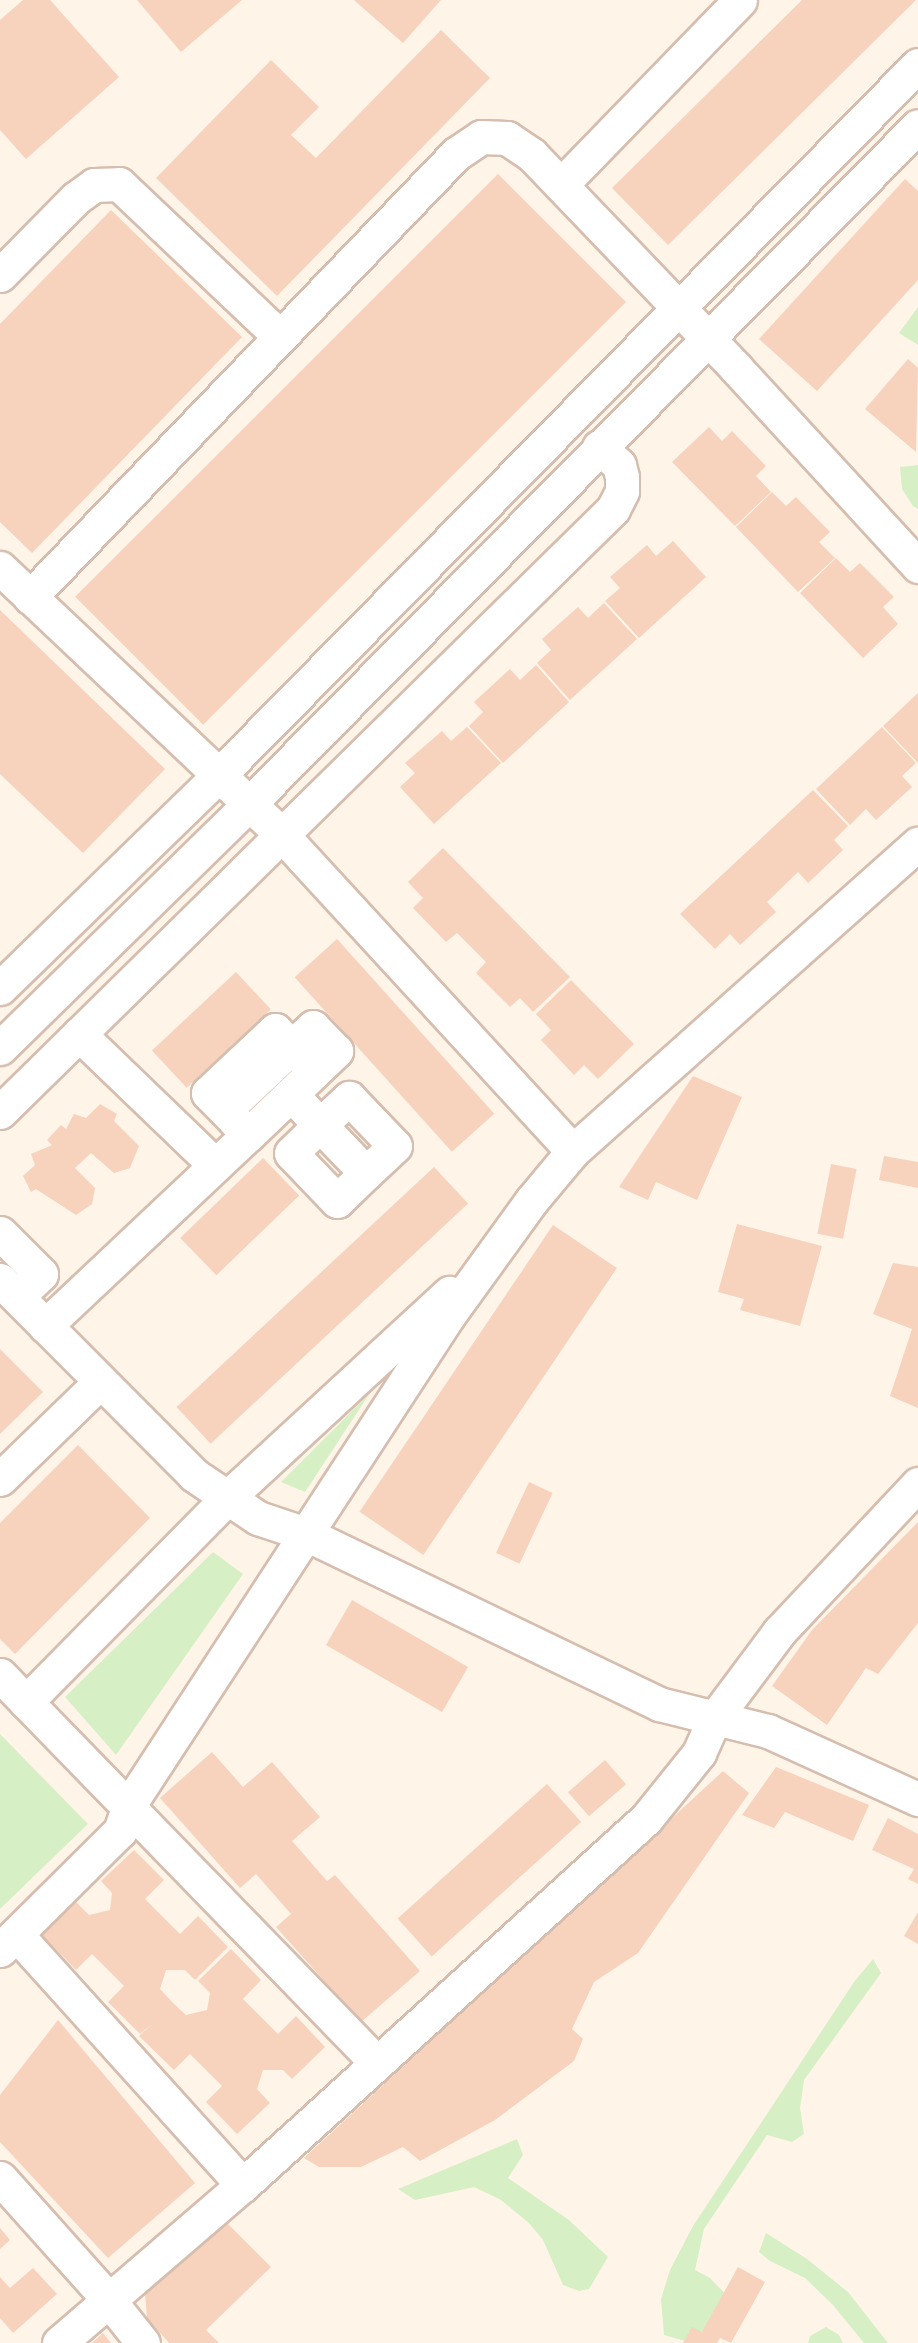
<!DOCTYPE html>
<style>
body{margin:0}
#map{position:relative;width:918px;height:2343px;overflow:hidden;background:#fef5e8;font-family:"Alegreya Sans",sans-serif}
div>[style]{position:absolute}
.green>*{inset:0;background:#d7efc4}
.building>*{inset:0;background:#f7d2bd;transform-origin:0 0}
.roads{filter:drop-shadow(2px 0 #d5beaf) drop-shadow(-2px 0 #d5beaf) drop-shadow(0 2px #d5beaf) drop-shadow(0 -2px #d5beaf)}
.minor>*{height:33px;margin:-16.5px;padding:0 16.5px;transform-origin:16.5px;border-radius:16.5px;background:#fff}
.tertiary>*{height:33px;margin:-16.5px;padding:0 16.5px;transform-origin:16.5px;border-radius:16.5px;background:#fff}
span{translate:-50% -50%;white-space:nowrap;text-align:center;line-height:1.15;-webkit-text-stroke:6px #fff9f1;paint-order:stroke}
</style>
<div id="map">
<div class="green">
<i style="clip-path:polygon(918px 307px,918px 345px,899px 333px)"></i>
<i style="clip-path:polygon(918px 465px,918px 509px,913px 506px,902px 489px,900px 467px)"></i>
<i style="clip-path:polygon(370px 1393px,305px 1492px,281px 1482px)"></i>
<i style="clip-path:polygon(213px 1552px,243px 1574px,116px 1755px,65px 1697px)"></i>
<i style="clip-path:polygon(0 1734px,88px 1824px,0 1909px)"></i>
<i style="clip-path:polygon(873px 1959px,881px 1973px,804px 2080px,800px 2108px,804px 2134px,792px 2142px,767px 2135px,704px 2229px,695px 2270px,710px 2278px,734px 2303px,692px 2343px,664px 2335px,661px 2299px,670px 2270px,693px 2226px,854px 1982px)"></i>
<i style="clip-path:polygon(517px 2139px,523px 2155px,508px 2178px,569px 2220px,608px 2257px,589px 2289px,579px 2291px,563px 2285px,543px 2240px,529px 2223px,501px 2200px,474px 2187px,415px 2200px,398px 2189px)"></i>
<i style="clip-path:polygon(766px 2233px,807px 2259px,848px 2292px,888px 2343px,864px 2343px,833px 2305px,805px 2278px,770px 2261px,759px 2252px)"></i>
<i style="clip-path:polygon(826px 2327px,839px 2335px,843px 2343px,808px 2343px,810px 2336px)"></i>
</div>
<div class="building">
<i style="clip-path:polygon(23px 0,50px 0,119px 77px,26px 159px,0 130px,0 20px)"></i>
<i style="clip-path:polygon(137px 0,242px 0,181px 52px)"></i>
<i style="clip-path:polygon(354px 0,441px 0,403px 43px)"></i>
<i style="clip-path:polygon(802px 0,916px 0,668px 245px,612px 188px)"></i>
<i style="clip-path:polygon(441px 30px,490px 78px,277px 296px,156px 178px,271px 60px,319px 107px,291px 135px,316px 158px)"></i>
<i style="left:498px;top:174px;width:181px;height:598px;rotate:45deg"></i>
<i style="clip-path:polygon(905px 179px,918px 191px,918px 280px,817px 391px,759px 339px)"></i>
<i style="clip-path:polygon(111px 210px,242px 337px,32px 553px,0 522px,0 324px)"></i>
<i style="clip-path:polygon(908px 359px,918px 368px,916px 452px,865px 409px)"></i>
<i style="clip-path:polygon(709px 427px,722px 441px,732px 431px,766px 466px,756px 476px,771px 492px,735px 526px,672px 462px)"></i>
<i style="clip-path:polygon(772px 492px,786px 506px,796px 497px,830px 532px,819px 542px,835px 558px,798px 592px,736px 527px)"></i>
<i style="clip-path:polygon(673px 541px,706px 577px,639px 638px,605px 601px,620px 588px,610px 577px,647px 545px,656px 556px)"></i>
<i style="clip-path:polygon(836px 558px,850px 572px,860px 563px,894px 597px,883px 607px,898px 624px,863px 658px,800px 593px)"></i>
<i style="clip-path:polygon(604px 603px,637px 639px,570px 700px,537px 663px,551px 650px,542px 639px,578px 607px,588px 618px)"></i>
<i style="clip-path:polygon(0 610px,165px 769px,83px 853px,0 774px)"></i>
<i style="clip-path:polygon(536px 665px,569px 702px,503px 763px,469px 726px,483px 712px,474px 702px,510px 669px,520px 680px)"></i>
<i style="clip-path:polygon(918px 693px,918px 763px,883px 726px)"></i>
<i style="clip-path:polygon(467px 727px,501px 763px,434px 824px,400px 787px,415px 773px,405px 763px,442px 731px,451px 741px)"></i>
<i style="clip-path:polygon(882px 727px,916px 763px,902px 776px,912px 787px,876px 820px,866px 809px,850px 825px,816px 789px)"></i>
<i style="clip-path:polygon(813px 790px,848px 826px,834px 840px,843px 850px,808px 883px,798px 872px,767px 902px,776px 912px,740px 945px,730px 934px,715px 949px,680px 914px)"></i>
<i style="clip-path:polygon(443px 848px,570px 977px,533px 1012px,520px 998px,510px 1007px,476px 973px,486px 962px,457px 933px,446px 942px,413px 908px,423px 898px,408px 882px)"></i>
<i style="left:337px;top:939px;width:235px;height:57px;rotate:48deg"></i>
<i style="left:236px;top:972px;width:51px;height:115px;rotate:47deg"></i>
<i style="clip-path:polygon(571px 980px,634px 1044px,598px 1079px,584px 1065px,574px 1075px,541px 1040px,551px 1030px,536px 1014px)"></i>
<i style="clip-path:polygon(693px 1076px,742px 1097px,697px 1200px,656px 1182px,648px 1200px,619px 1187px)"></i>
<i style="clip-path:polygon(100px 1104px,117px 1114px,114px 1121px,139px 1146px,130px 1168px,114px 1173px,91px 1153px,75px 1168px,95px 1188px,92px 1204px,76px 1215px,36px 1189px,31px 1192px,23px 1176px,35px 1165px,31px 1154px,52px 1145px,47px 1140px,61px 1125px,66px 1129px,74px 1114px,86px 1118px)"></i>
<i style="clip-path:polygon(884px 1156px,918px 1162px,918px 1188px,879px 1180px)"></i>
<i style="left:263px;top:1158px;width:52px;height:115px;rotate:46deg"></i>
<i style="left:831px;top:1164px;width:26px;height:71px;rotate:11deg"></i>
<i style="left:434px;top:1167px;width:50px;height:352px;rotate:47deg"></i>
<i style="clip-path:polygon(737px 1224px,822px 1246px,800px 1326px,740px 1310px,744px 1299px,718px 1292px)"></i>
<i style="left:553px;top:1225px;width:77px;height:346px;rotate:34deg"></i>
<i style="clip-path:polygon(893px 1263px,918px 1267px,918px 1408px,890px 1396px,912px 1329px,873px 1314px)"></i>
<i style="clip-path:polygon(0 1349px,43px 1392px,0 1434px)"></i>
<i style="clip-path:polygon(78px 1445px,150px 1518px,15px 1654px,0 1639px,0 1523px)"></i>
<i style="left:529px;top:1482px;width:26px;height:78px;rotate:25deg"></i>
<i style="clip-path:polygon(918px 1522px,918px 1623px,878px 1674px,866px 1668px,827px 1725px,772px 1686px,812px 1630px)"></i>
<i style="left:352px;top:1600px;width:134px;height:52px;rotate:30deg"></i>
<i style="clip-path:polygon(212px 1752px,243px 1787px,272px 1762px,320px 1817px,292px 1841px,327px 1881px,335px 1875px,420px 1971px,361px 2022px,276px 1927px,291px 1914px,256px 1874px,240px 1888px,160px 1798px)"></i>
<i style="left:605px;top:1760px;width:32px;height:49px;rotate:49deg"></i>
<i style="clip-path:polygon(776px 1767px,869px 1805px,853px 1841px,785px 1812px,774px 1828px,742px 1815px)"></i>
<i style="clip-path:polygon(723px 1771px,749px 1793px,638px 1953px,594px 1982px,572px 2029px,583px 2039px,574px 2061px,495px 2120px,420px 2161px,403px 2147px,361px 2167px,319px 2167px,304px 2158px)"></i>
<i style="left:547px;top:1784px;width:51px;height:201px;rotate:48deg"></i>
<i style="clip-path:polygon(888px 1818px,918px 1834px,918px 1884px,908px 1879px,914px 1869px,872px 1850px)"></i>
<i style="clip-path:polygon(134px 1850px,164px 1880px,145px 1899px,180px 1934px,198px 1916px,228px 1947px,195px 1980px,185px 1970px,166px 1970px,160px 1989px,173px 2003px,186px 2015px,207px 2010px,210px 1993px,198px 1981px,231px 1949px,261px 1980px,243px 1999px,278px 2034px,296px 2016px,325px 2047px,292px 2079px,283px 2070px,263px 2070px,257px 2089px,270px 2103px,237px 2134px,206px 2102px,222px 2086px,190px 2054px,174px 2070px,139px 2036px,152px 2024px,140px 2034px,108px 2002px,124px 1986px,92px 1954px,76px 1970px,42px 1935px,76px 1902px,89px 1915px,110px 1910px,112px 1893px,101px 1881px)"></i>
<i style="clip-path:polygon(918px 1912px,918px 1944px,904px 1936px)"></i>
<i style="clip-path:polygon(58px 2020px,195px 2183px,108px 2258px,0 2142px,0 2095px)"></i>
<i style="clip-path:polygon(227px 2223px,271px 2267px,206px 2330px,219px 2343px,169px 2343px,147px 2318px,145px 2294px)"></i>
<i style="clip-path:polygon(0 2228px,10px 2240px,0 2249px)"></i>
<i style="clip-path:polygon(738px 2267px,765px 2282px,731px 2343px,720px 2338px,717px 2343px,683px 2343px,692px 2327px,702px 2332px)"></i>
<i style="clip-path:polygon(33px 2268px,57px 2294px,13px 2333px,0 2318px,0 2277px,10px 2288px)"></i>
<i style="clip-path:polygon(103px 2333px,111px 2343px,92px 2343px)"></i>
</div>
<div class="roads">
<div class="minor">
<i style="left:561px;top:185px;width:257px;rotate:-45.9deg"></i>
<i style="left:0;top:275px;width:108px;rotate:-45.4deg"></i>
<i style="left:76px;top:198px;width:22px;rotate:-36deg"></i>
<i style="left:94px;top:185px;width:25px;rotate:-2deg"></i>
<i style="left:119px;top:184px;width:222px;rotate:43.5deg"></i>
<i style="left:0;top:568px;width:387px;rotate:43.4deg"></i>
<i style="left:281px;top:834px;width:431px;rotate:47.4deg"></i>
<i style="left:30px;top:597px;width:615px;rotate:-46.12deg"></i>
<i style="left:456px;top:154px;width:30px;rotate:-34deg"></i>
<i style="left:481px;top:137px;width:26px;rotate:2deg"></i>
<i style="left:507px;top:138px;width:30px;rotate:34deg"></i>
<i style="left:532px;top:155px;width:295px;rotate:46.2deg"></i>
<i style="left:736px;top:368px;width:269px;rotate:47.4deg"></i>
<i style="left:79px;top:1034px;width:189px;rotate:43.9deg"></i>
<i style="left:291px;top:1094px;width:42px;rotate:46.9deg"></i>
<i style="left:320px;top:1125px;width:66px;rotate:46.2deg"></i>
<i style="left:366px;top:1173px;width:40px;rotate:136deg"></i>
<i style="left:337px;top:1201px;width:66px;rotate:-133.8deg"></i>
<i style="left:291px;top:1153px;width:40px;rotate:-44deg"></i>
<i style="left:320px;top:1125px;width:40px;rotate:-43deg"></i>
<i style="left:349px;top:1098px;width:66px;rotate:46.2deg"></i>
<i style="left:395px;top:1146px;width:40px;rotate:137deg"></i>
<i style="left:225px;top:1110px;width:24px;rotate:-135deg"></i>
<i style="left:208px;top:1093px;width:92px;rotate:-43.2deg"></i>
<i style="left:275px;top:1030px;width:45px;rotate:45.9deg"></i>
<i style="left:0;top:1112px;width:860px;rotate:-44.53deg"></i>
<i style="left:613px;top:509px;width:20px;rotate:-63deg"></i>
<i style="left:622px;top:491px;width:14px;rotate:-90deg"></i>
<i style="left:622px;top:477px;width:12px;rotate:-104deg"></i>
<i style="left:619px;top:465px;width:27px;rotate:-138deg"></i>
<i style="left:0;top:1233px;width:58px;rotate:45deg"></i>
<i style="left:41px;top:1274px;width:33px;rotate:136deg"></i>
<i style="left:0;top:1280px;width:275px;rotate:45.1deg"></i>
<i style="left:194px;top:1475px;width:77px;rotate:33.9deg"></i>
<i style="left:258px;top:1518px;width:51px;rotate:18.4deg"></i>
<i style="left:306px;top:1534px;width:392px;rotate:25.7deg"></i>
<i style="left:659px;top:1704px;width:112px;rotate:13.9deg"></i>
<i style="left:768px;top:1731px;width:165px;rotate:24.4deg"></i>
<i style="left:45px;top:1326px;width:279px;rotate:-43.3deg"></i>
<i style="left:248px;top:1135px;width:122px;rotate:-43.7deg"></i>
<i style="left:336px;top:1051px;width:33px;rotate:-134deg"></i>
<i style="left:313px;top:1027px;width:121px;rotate:136.7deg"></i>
<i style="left:225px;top:1110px;width:34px;rotate:47deg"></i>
<i style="left:0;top:1479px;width:139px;rotate:-44.1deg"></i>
<i style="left:0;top:1675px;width:541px;rotate:45.82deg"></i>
<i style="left:26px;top:1702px;width:285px;rotate:-45.4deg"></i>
<i style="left:226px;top:1499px;width:304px;rotate:-42.7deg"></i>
<i style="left:16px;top:1934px;width:338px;rotate:47.9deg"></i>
<i style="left:0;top:1950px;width:169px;rotate:-44.8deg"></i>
<i style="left:120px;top:1831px;width:28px;rotate:-71deg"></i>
<i style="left:129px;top:1805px;width:584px;rotate:-56.88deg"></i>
<i style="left:448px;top:1316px;width:143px;rotate:-54.1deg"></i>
<i style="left:532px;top:1200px;width:64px;rotate:-50.1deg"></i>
<i style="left:573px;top:1151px;width:462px;rotate:-41.7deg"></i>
<i style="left:0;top:2178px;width:162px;rotate:48.2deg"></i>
<i style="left:108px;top:2299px;width:56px;rotate:51.5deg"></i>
<i style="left:59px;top:2343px;width:243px;rotate:-40.7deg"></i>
<i style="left:243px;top:2185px;width:544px;rotate:-42.25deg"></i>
<i style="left:646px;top:1819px;width:85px;rotate:-51.2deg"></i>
<i style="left:699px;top:1753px;width:37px;rotate:-66deg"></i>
<i style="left:714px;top:1719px;width:109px;rotate:-53.2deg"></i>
<i style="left:779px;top:1632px;width:203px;rotate:-46.8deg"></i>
</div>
<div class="tertiary">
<i style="left:0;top:988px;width:305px;rotate:-44.2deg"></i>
<i style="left:219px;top:775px;width:996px;rotate:-45.45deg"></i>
<i style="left:0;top:1048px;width:349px;rotate:-44.4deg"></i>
<i style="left:249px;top:804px;width:952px;rotate:-45.38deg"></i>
</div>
</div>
</div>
